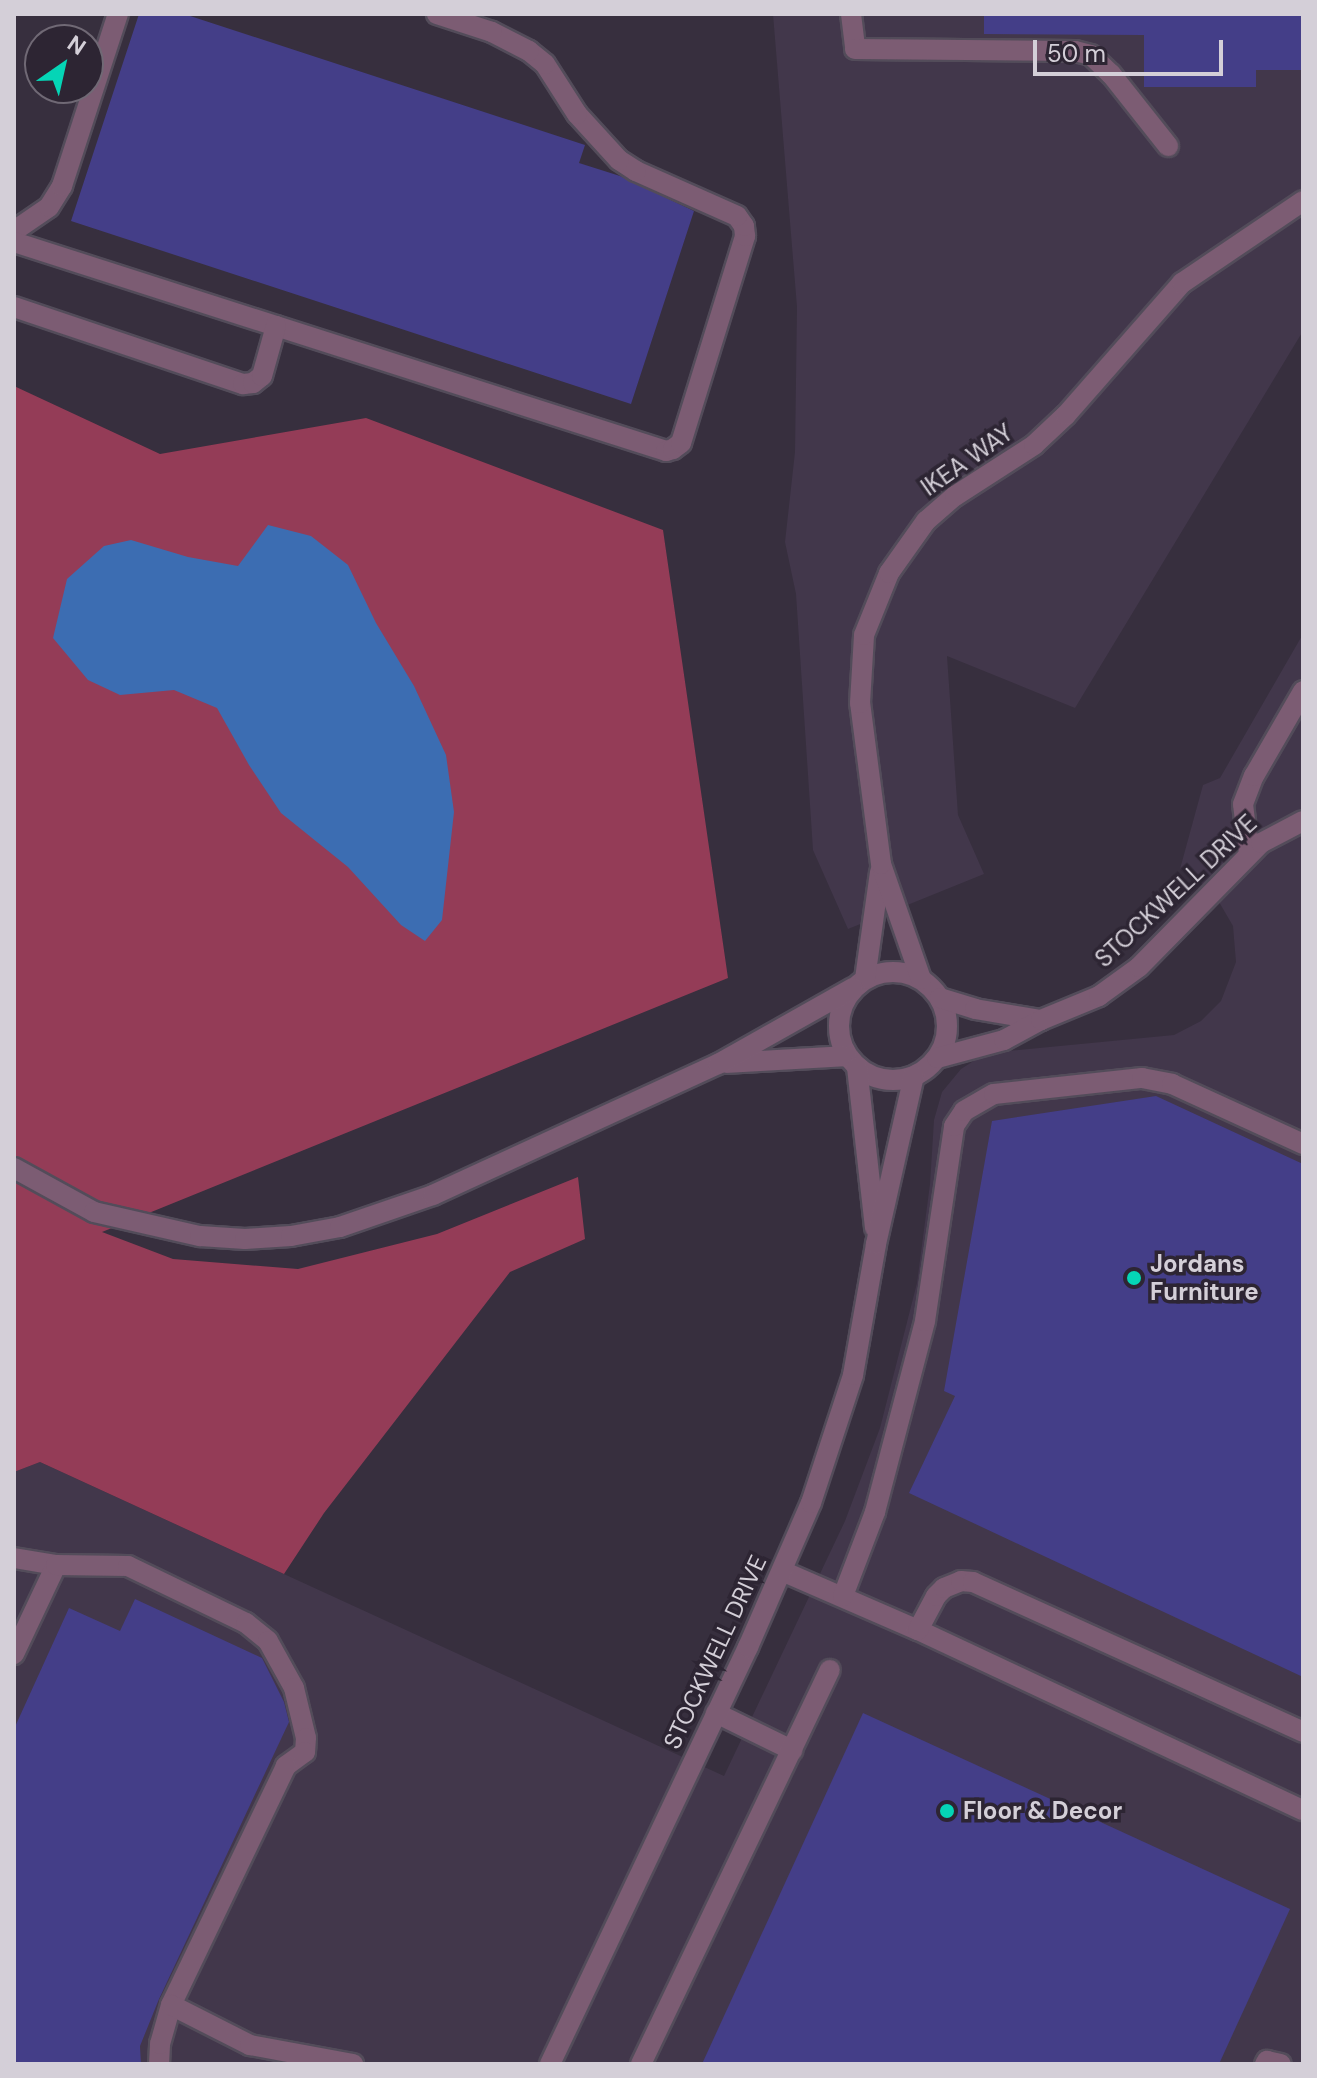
<!DOCTYPE html>
<style>
body{margin:0}
#map{position:relative;width:1317px;height:2078px;overflow:hidden;background:#372f3e;font-family:"DM Sans",sans-serif}
div>[style]{position:absolute}
.built>*{inset:0;background:#42374b}
.forest>*{inset:0;background:#943c57}
.water>*{inset:0;background:#3c6db2}
.building>*{inset:0;background:#443e88}
.roads{filter:drop-shadow(2px 0 #534c5a) drop-shadow(-2px 0 #534c5a) drop-shadow(0 2px #534c5a) drop-shadow(0 -2px #534c5a)}
.minor>*{height:20px;margin:-10px;padding:0 10px;transform-origin:10px;border-radius:10px;background:#7c5c73}
.minor>.ring{margin:-10px;padding:0;box-sizing:content-box;background:none;border:20px solid #7c5c73;border-radius:50%}
.dots>*{width:22px;height:22px;translate:-50% -50%;box-sizing:border-box;border:4px solid #2d2533;border-radius:50%}
span{translate:-50% -50%;white-space:nowrap;text-align:center;line-height:1.15;-webkit-text-stroke:7px #2d2533;paint-order:stroke}
.street-label{font-size:24px;color:#d4cfd8}
.poi-label{font-size:24px;color:#d4cfd8;font-weight:700}
.left{translate:0 -50%;text-align:left}
.frame{position:absolute;inset:0;border:16px solid #d4cfd8;pointer-events:none}
.north{position:absolute;left:24px;top:24px;width:80px;height:80px;box-sizing:border-box;background:#2d2533;border:2px solid #706975;border-radius:50%;rotate:34deg;font-size:22px;font-weight:700;line-height:32px;text-align:center;color:#d4cfd8}
.north::after{content:'';display:block;margin:auto;width:28px;height:36px;background:#05d5b6;clip-path:polygon(50% 0,100% 100%,50% 72%,0 100%)}
.scale{position:absolute;left:1033px;top:40px;width:190px;height:36px;box-sizing:border-box;border:4px solid #d4cfd8;border-top:0;padding-left:10px;font-size:24px;line-height:28px;white-space:nowrap;color:#d4cfd8;-webkit-text-stroke:6px #2d2533;paint-order:stroke}
</style>
<div id="map">
<div class="built">
<i style="clip-path:polygon(773px 14px,1303px 14px,1303px 331px,1075px 708px,947px 656px,958px 815px,984px 874px,848px 929px,813px 850px,796px 594px,785px 542px,795px 452px,797px 307px)"></i>
<i style="clip-path:polygon(1303px 634px,1303px 2064px,14px 2064px,14px 1472px,40px 1462px,724px 1776px,845px 1521px,880px 1428px,917px 1283px,930px 1184px,934px 1120px,942px 1092px,961px 1069px,986px 1053px,1174px 1035px,1201px 1021px,1221px 1001px,1236px 962px,1233px 926px,1212px 890px,1180px 869px,1203px 785px,1220px 778px)"></i>
</div>
<div class="forest">
<i style="clip-path:polygon(14px 386px,160px 454px,366px 418px,663px 530px,728px 978px,102px 1232px,173px 1259px,298px 1269px,437px 1234px,578px 1177px,585px 1239px,510px 1272px,324px 1513px,284px 1574px,40px 1462px,14px 1472px)"></i>
</div>
<div class="water">
<i style="clip-path:polygon(268px 525px,311px 536px,348px 565px,376px 623px,414px 686px,446px 755px,454px 812px,442px 920px,425px 941px,401px 925px,348px 867px,281px 813px,249px 765px,217px 708px,174px 690px,120px 695px,88px 680px,53px 638px,67px 579px,104px 546px,131px 540px,188px 557px,238px 566px)"></i>
</div>
<div class="building">
<i style="clip-path:polygon(139px 14px,184px 14px,585px 145px,579px 163px,620px 176px,694px 211px,631px 404px,71px 221px)"></i>
<i style="clip-path:polygon(984px 14px,1303px 14px,1303px 70px,1256px 70px,1256px 87px,1144px 87px,1144px 35px,984px 34px)"></i>
<i style="clip-path:polygon(1156px 1096px,1303px 1164px,1303px 1677px,909px 1493px,955px 1396px,944px 1391px,992px 1121px)"></i>
<i style="clip-path:polygon(135px 1599px,262px 1658px,284px 1702px,289px 1722px,159px 1999px,140px 2046px,141px 2064px,14px 2064px,14px 1729px,69px 1608px,120px 1631px)"></i>
<i style="clip-path:polygon(863px 1713px,1290px 1909px,1219px 2064px,702px 2064px)"></i>
</div>
<div class="roads">
<div class="minor">
<i style="left:851px;top:14px;width:35px;rotate:83deg"></i>
<i style="left:855px;top:49px;width:220px;rotate:0.5deg"></i>
<i style="left:1075px;top:51px;width:16px;rotate:14deg"></i>
<i style="left:1091px;top:55px;width:28px;rotate:44deg"></i>
<i style="left:1111px;top:74px;width:92px;rotate:51.6deg"></i>
<i style="left:14px;top:231px;width:42px;rotate:-34.4deg"></i>
<i style="left:49px;top:207px;width:25px;rotate:-58deg"></i>
<i style="left:62px;top:186px;width:181px;rotate:-72deg"></i>
<i style="left:14px;top:242px;width:685px;rotate:17.77deg"></i>
<i style="left:666px;top:451px;width:7px;rotate:-16deg"></i>
<i style="left:673px;top:449px;width:10px;rotate:-37deg"></i>
<i style="left:681px;top:443px;width:217px;rotate:-72.8deg"></i>
<i style="left:745px;top:236px;width:10px;rotate:-96deg"></i>
<i style="left:744px;top:226px;width:12px;rotate:-125deg"></i>
<i style="left:737px;top:216px;width:111px;rotate:-156deg"></i>
<i style="left:636px;top:171px;width:20px;rotate:-147deg"></i>
<i style="left:619px;top:160px;width:62px;rotate:-132.4deg"></i>
<i style="left:577px;top:114px;width:59px;rotate:-122.6deg"></i>
<i style="left:545px;top:64px;width:21px;rotate:-141deg"></i>
<i style="left:529px;top:51px;width:42px;rotate:-152.8deg"></i>
<i style="left:492px;top:32px;width:58px;rotate:-161.9deg"></i>
<i style="left:14px;top:307px;width:242px;rotate:18.6deg"></i>
<i style="left:243px;top:384px;width:10px;rotate:-6deg"></i>
<i style="left:253px;top:383px;width:11px;rotate:-38deg"></i>
<i style="left:262px;top:376px;width:52px;rotate:-74.4deg"></i>
<i style="left:1249px;top:853px;width:49px;rotate:-97deg"></i>
<i style="left:1243px;top:804px;width:30px;rotate:-69deg"></i>
<i style="left:1254px;top:776px;width:98px;rotate:-60deg"></i>
<i class="ring" style="left:839px;top:972px;width:88px;height:88px"></i>
<i style="left:865px;top:979px;width:108px;rotate:-82deg"></i>
<i style="left:921px;top:979px;width:122px;rotate:-109.2deg"></i>
<i style="left:881px;top:864px;width:162px;rotate:-97.4deg"></i>
<i style="left:860px;top:703px;width:68px;rotate:-86.6deg"></i>
<i style="left:864px;top:635px;width:67px;rotate:-68deg"></i>
<i style="left:889px;top:573px;width:64px;rotate:-54.6deg"></i>
<i style="left:926px;top:521px;width:38px;rotate:-41deg"></i>
<i style="left:955px;top:496px;width:94px;rotate:-32.8deg"></i>
<i style="left:1034px;top:445px;width:44px;rotate:-43.2deg"></i>
<i style="left:1066px;top:415px;width:176px;rotate:-48.7deg"></i>
<i style="left:1182px;top:283px;width:146px;rotate:-34.1deg"></i>
<i style="left:940px;top:998px;width:37px;rotate:17deg"></i>
<i style="left:975px;top:1009px;width:67px;rotate:9.5deg"></i>
<i style="left:937px;top:1058px;width:69px;rotate:-15deg"></i>
<i style="left:1004px;top:1040px;width:42px;rotate:-28.4deg"></i>
<i style="left:1041px;top:1020px;width:63px;rotate:-22.5deg"></i>
<i style="left:1099px;top:996px;width:49px;rotate:-35.9deg"></i>
<i style="left:1139px;top:967px;width:174px;rotate:-45.5deg"></i>
<i style="left:1261px;top:843px;width:47px;rotate:-27.6deg"></i>
<i style="left:726px;top:1063px;width:121px;rotate:-3.3deg"></i>
<i style="left:857px;top:1067px;width:162px;rotate:83.6deg"></i>
<i style="left:14px;top:1168px;width:91px;rotate:28.8deg"></i>
<i style="left:94px;top:1212px;width:109px;rotate:12.8deg"></i>
<i style="left:200px;top:1236px;width:45px;rotate:3.8deg"></i>
<i style="left:245px;top:1239px;width:46px;rotate:-3.7deg"></i>
<i style="left:291px;top:1236px;width:50px;rotate:-10.4deg"></i>
<i style="left:340px;top:1227px;width:98px;rotate:-19deg"></i>
<i style="left:433px;top:1195px;width:314px;rotate:-24.7deg"></i>
<i style="left:718px;top:1064px;width:155px;rotate:-29.4deg"></i>
<i style="left:14px;top:1558px;width:43px;rotate:9.5deg"></i>
<i style="left:782px;top:1571px;width:148px;rotate:23.5deg"></i>
<i style="left:918px;top:1630px;width:425px;rotate:25.1deg"></i>
<i style="left:843px;top:1596px;width:90px;rotate:-69.1deg"></i>
<i style="left:875px;top:1512px;width:197px;rotate:-75.3deg"></i>
<i style="left:925px;top:1321px;width:197px;rotate:-81.5deg"></i>
<i style="left:954px;top:1126px;width:18px;rotate:-56deg"></i>
<i style="left:964px;top:1111px;width:34px;rotate:-30deg"></i>
<i style="left:994px;top:1094px;width:149px;rotate:-6.2deg"></i>
<i style="left:1142px;top:1078px;width:31px;rotate:11deg"></i>
<i style="left:1172px;top:1084px;width:144px;rotate:24.6deg"></i>
<i style="left:918px;top:1630px;width:38px;rotate:-62deg"></i>
<i style="left:936px;top:1596px;width:11px;rotate:-45deg"></i>
<i style="left:944px;top:1588px;width:18px;rotate:-22deg"></i>
<i style="left:961px;top:1581px;width:12px;rotate:5deg"></i>
<i style="left:973px;top:1582px;width:362px;rotate:24.4deg"></i>
<i style="left:14px;top:1654px;width:98px;rotate:-64.7deg"></i>
<i style="left:56px;top:1565px;width:72px;rotate:0.8deg"></i>
<i style="left:128px;top:1566px;width:131px;rotate:25.8deg"></i>
<i style="left:246px;top:1623px;width:28px;rotate:39deg"></i>
<i style="left:268px;top:1641px;width:54px;rotate:61deg"></i>
<i style="left:294px;top:1688px;width:51px;rotate:76.5deg"></i>
<i style="left:306px;top:1738px;width:14px;rotate:94deg"></i>
<i style="left:305px;top:1752px;width:24px;rotate:144deg"></i>
<i style="left:286px;top:1766px;width:265px;rotate:115.7deg"></i>
<i style="left:716px;top:1713px;width:85px;rotate:26deg"></i>
<i style="left:159px;top:2064px;width:20px;rotate:-87deg"></i>
<i style="left:160px;top:2044px;width:41px;rotate:-74.2deg"></i>
<i style="left:171px;top:2005px;width:89px;rotate:26.9deg"></i>
<i style="left:250px;top:2045px;width:105px;rotate:10.5deg"></i>
<i style="left:550px;top:2064px;width:462px;rotate:-64.6deg"></i>
<i style="left:748px;top:1647px;width:157px;rotate:-66.4deg"></i>
<i style="left:811px;top:1503px;width:135px;rotate:-71.8deg"></i>
<i style="left:853px;top:1375px;width:133px;rotate:-80deg"></i>
<i style="left:876px;top:1244px;width:172px;rotate:-77.3deg"></i>
<i style="left:641px;top:2064px;width:437px;rotate:-64.4deg"></i>
<i style="left:1265px;top:2064px;width:4px;rotate:-56deg"></i>
<i style="left:1267px;top:2061px;width:14px;rotate:12deg"></i>
</div>
</div>
<div class="dots">
<i style="left:1134px;top:1278px;background:#05d5b6"></i>
<i style="left:947px;top:1811px;background:#05d5b6"></i>
</div>
<div class="street-label">
<span style="left:967px;top:460px;rotate:-35deg">IKEA WAY</span>
<span style="left:1176px;top:891px;rotate:-43deg">STOCKWELL DRIVE</span>
<span style="left:715px;top:1652px;rotate:-65deg">STOCKWELL DRIVE</span>
</div>
<div class="poi-label">
<span class="left" style="left:1150px;top:1278px">Jordans<br>Furniture</span>
<span class="left" style="left:963px;top:1811px">Floor &amp; Decor</span>
</div>
<div class="frame"></div>
<div class="north">N</div>
<div class="scale">50 m</div>
</div>
